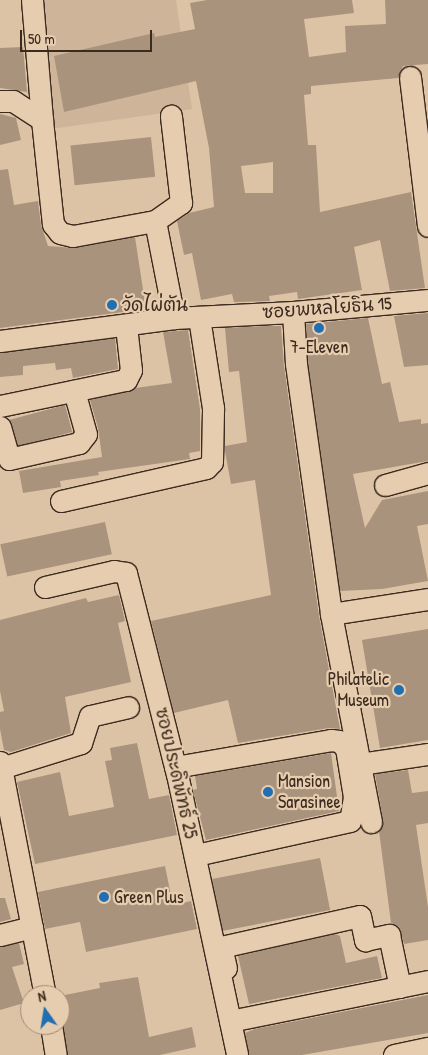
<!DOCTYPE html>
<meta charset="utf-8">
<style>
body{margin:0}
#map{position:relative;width:428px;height:1055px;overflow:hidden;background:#ddc3a6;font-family:"Patrick Hand","Playpen Sans Thai",sans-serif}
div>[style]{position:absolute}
.built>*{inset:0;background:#ceb599}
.building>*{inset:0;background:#aa937c;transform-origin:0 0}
.roads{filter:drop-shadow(1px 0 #3b2a1e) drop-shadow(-1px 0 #3b2a1e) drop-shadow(0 1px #3b2a1e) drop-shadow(0 -1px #3b2a1e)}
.minor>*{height:21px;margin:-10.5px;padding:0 10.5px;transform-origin:10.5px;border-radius:10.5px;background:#e7cdaf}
.dots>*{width:14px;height:14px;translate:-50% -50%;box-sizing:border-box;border:2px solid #e7cdaf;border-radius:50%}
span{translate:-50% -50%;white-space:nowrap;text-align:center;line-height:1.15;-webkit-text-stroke:4.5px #e7cdaf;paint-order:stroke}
.poi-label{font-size:18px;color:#3b2a1e}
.left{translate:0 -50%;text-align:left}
.right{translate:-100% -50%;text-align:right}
.street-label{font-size:18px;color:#3b2a1e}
.north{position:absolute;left:20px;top:985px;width:50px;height:50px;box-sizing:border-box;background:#e7cdaf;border:1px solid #a28c75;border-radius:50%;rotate:347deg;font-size:14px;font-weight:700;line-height:20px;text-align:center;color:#3b2a1e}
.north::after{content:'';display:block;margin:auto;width:18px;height:22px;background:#1f6fb2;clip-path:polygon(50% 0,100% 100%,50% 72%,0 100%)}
.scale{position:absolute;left:20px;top:30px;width:132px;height:22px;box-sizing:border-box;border:2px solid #3b2a1e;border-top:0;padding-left:6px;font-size:15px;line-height:18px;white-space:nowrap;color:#3b2a1e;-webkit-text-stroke:4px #e7cdaf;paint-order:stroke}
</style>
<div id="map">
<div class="built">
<i style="clip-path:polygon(32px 0,176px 0,192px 109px,51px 129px)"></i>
</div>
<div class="building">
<i style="clip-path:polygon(evenodd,207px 0,352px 0,354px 13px,304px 19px,309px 57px,346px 52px,345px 26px,386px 24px,385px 0,428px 0,428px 64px,403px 66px,398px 78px,311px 86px,311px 94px,304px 95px,308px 145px,316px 145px,320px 212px,411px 192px,425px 288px,390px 291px,380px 240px,354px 247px,362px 290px,298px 299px,297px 292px,269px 296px,270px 301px,234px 302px,232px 294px,201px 300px,192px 253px,184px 255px,177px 221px,189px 213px,214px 207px,209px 148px,196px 81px,64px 112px,54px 56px,154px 33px,155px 37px,195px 29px,190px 3px,207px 0,273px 162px,273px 193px,245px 193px,241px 166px,273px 162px)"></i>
<i style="clip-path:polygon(23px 47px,27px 92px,0 88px,0 48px)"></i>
<i style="clip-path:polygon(0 114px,16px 118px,21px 140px,0 145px)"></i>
<i style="left:151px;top:137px;width:40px;height:81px;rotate:84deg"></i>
<i style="clip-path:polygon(8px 169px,14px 205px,38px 201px,41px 225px,48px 246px,75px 248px,135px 237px,146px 309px,0 328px,0 170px)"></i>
<i style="clip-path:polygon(428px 313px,428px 365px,404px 367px,394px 316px)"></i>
<i style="clip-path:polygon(368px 318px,382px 384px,390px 382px,399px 422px,421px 419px,421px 424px,428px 423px,428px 461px,353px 474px,365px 528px,382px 500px,428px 491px,428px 524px,417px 526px,428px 581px,382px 589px,340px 591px,308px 363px,306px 324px)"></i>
<i style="clip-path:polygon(267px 326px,281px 326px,284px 366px,319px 616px,340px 729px,329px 728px,238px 743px,228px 700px,174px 713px,151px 621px,271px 595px,255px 480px,231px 484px,225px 451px,225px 446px,247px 442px,239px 371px,229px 372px,225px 328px)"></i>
<i style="clip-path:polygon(188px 330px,200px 409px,200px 451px,189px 453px,190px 459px,98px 472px,99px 475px,60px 481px,61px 487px,23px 493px,19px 471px,102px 457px,98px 428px,90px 400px,135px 388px,172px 383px,163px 332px)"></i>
<i style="clip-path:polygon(115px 338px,118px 369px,73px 378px,71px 368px,56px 370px,55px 363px,23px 366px,23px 375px,0 377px,0 353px)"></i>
<i style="left:65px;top:405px;width:28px;height:59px;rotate:75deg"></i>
<i style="left:105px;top:522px;width:33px;height:107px;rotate:78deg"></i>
<i style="clip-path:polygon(119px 595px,125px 621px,118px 623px,131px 682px,65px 697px,71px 733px,11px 752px,4px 750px,0 729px,0 712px,4px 711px,0 691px,0 620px,86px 598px,88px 602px)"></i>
<i style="clip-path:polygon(428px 629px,428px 740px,380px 748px,362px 640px)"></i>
<i style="clip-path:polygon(137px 743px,149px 799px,169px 795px,177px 835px,35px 864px,17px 782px,60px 772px,69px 816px,114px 807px,105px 761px,112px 760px,110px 748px)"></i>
<i style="clip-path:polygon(331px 753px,339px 811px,206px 840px,193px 790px,197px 789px,195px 776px)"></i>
<i style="clip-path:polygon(408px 770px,412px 793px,428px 791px,428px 823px,416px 825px,428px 907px,428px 940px,404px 944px,399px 927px,391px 923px,379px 831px,383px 820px,375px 774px)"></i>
<i style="left:320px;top:858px;width:53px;height:110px;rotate:79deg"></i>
<i style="clip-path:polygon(165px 866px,173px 905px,191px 901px,197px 929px,86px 952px,80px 922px,45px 929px,38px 892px)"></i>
<i style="clip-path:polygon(0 898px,5px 898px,11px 919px,0 922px)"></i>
<i style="clip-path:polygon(335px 934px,340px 936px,346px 963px,377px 956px,382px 978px,249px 1004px,238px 956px)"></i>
<i style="clip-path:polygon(19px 943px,24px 964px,12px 967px,24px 1003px,0 1010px,0 947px)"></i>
<i style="clip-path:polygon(138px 977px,149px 1037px,192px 1027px,196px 1047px,160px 1055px,68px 1055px,60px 1017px,60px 996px,100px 988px,99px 983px)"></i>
<i style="clip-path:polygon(428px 995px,428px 1033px,302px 1055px,249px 1055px,245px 1033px,255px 1029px)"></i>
</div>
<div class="roads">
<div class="minor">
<i style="left:32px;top:0;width:120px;rotate:85.2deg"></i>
<i style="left:410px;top:77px;width:150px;rotate:83.1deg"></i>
<i style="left:0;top:101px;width:13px"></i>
<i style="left:13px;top:101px;width:35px;rotate:33deg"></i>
<i style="left:42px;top:120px;width:105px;rotate:84deg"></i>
<i style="left:53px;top:224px;width:11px;rotate:52deg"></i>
<i style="left:60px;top:233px;width:13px;rotate:13deg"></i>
<i style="left:73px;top:236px;width:83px;rotate:-10.4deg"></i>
<i style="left:155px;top:221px;width:99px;rotate:78.9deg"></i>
<i style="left:155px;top:221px;width:32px;rotate:-35deg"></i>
<i style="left:181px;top:203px;width:88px;rotate:-96.6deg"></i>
<i style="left:293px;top:312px;width:52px;rotate:86.7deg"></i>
<i style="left:296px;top:364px;width:252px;rotate:82deg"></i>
<i style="left:331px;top:614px;width:212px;rotate:79.1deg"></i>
<i style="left:0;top:341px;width:176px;rotate:-7.5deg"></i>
<i style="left:174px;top:318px;width:119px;rotate:-2.9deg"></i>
<i style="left:293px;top:312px;width:136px;rotate:-5.1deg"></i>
<i style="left:0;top:406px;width:129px;rotate:-11.7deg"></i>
<i style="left:126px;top:380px;width:11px;rotate:-63deg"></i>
<i style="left:131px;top:370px;width:44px;rotate:-96.5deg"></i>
<i style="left:0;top:427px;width:33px;rotate:74deg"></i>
<i style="left:9px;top:459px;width:72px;rotate:-12.9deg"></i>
<i style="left:79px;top:443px;width:11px;rotate:-52deg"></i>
<i style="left:86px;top:434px;width:45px;rotate:-105.6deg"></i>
<i style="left:385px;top:485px;width:45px;rotate:-15.6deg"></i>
<i style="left:61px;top:501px;width:149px;rotate:-12.8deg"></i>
<i style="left:206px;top:468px;width:8px;rotate:-45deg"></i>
<i style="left:212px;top:462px;width:54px;rotate:-88.9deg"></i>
<i style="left:213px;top:408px;width:91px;rotate:-98.8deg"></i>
<i style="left:45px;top:587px;width:71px;rotate:-13.1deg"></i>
<i style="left:114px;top:571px;width:12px;rotate:9deg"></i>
<i style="left:126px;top:573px;width:207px;rotate:75.8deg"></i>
<i style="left:177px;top:774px;width:287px;rotate:77.9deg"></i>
<i style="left:331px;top:614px;width:98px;rotate:-8.8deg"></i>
<i style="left:0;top:762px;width:237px;rotate:79.1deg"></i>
<i style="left:360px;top:764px;width:69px;rotate:-8.4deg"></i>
<i style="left:175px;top:767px;width:158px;rotate:-9.8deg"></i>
<i style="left:331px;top:740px;width:8px;rotate:7deg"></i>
<i style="left:339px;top:741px;width:10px;rotate:45deg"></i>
<i style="left:346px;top:748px;width:50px;rotate:80.7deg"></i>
<i style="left:354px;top:797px;width:24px;rotate:99deg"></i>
<i style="left:350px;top:821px;width:159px;rotate:167.6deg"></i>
<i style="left:1px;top:768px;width:84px;rotate:-17.4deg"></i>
<i style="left:81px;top:743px;width:28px;rotate:-72deg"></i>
<i style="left:90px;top:716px;width:39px;rotate:-13deg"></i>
<i style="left:0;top:935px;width:33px;rotate:-14deg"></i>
<i style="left:226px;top:968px;width:22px;rotate:-103deg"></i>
<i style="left:221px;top:947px;width:142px;rotate:-12.6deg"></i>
<i style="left:360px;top:916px;width:25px;rotate:78deg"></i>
<i style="left:365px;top:940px;width:25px;rotate:-12deg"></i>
<i style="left:389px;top:935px;width:53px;rotate:78.1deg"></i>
<i style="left:230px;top:1021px;width:202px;rotate:-11.4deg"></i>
<i style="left:51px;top:1025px;width:30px;rotate:81deg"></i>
<i style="left:394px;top:1055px;width:35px;rotate:-12deg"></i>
</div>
</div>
<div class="dots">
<i style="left:112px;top:305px;background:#1f6fb2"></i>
<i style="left:319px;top:328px;background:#1f6fb2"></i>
<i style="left:399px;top:690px;background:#1f6fb2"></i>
<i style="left:268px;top:792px;background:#1f6fb2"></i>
<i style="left:104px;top:897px;background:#1f6fb2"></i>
</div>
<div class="poi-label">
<span class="left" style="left:122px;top:305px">วัดไผ่ตัน</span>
<span style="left:319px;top:347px">7-Eleven</span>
<span class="right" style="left:389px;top:690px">Philatelic<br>Museum</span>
<span class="left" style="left:278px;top:792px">Mansion<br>Sarasinee</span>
<span class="left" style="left:114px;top:897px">Green Plus</span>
</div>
<div class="street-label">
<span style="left:327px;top:308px;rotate:-4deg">ซอยพหลโยธิน 15</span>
<span style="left:176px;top:773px;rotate:77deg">ซอยประดิพัทธ์ 25</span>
</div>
<div class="north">N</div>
<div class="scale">50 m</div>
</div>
